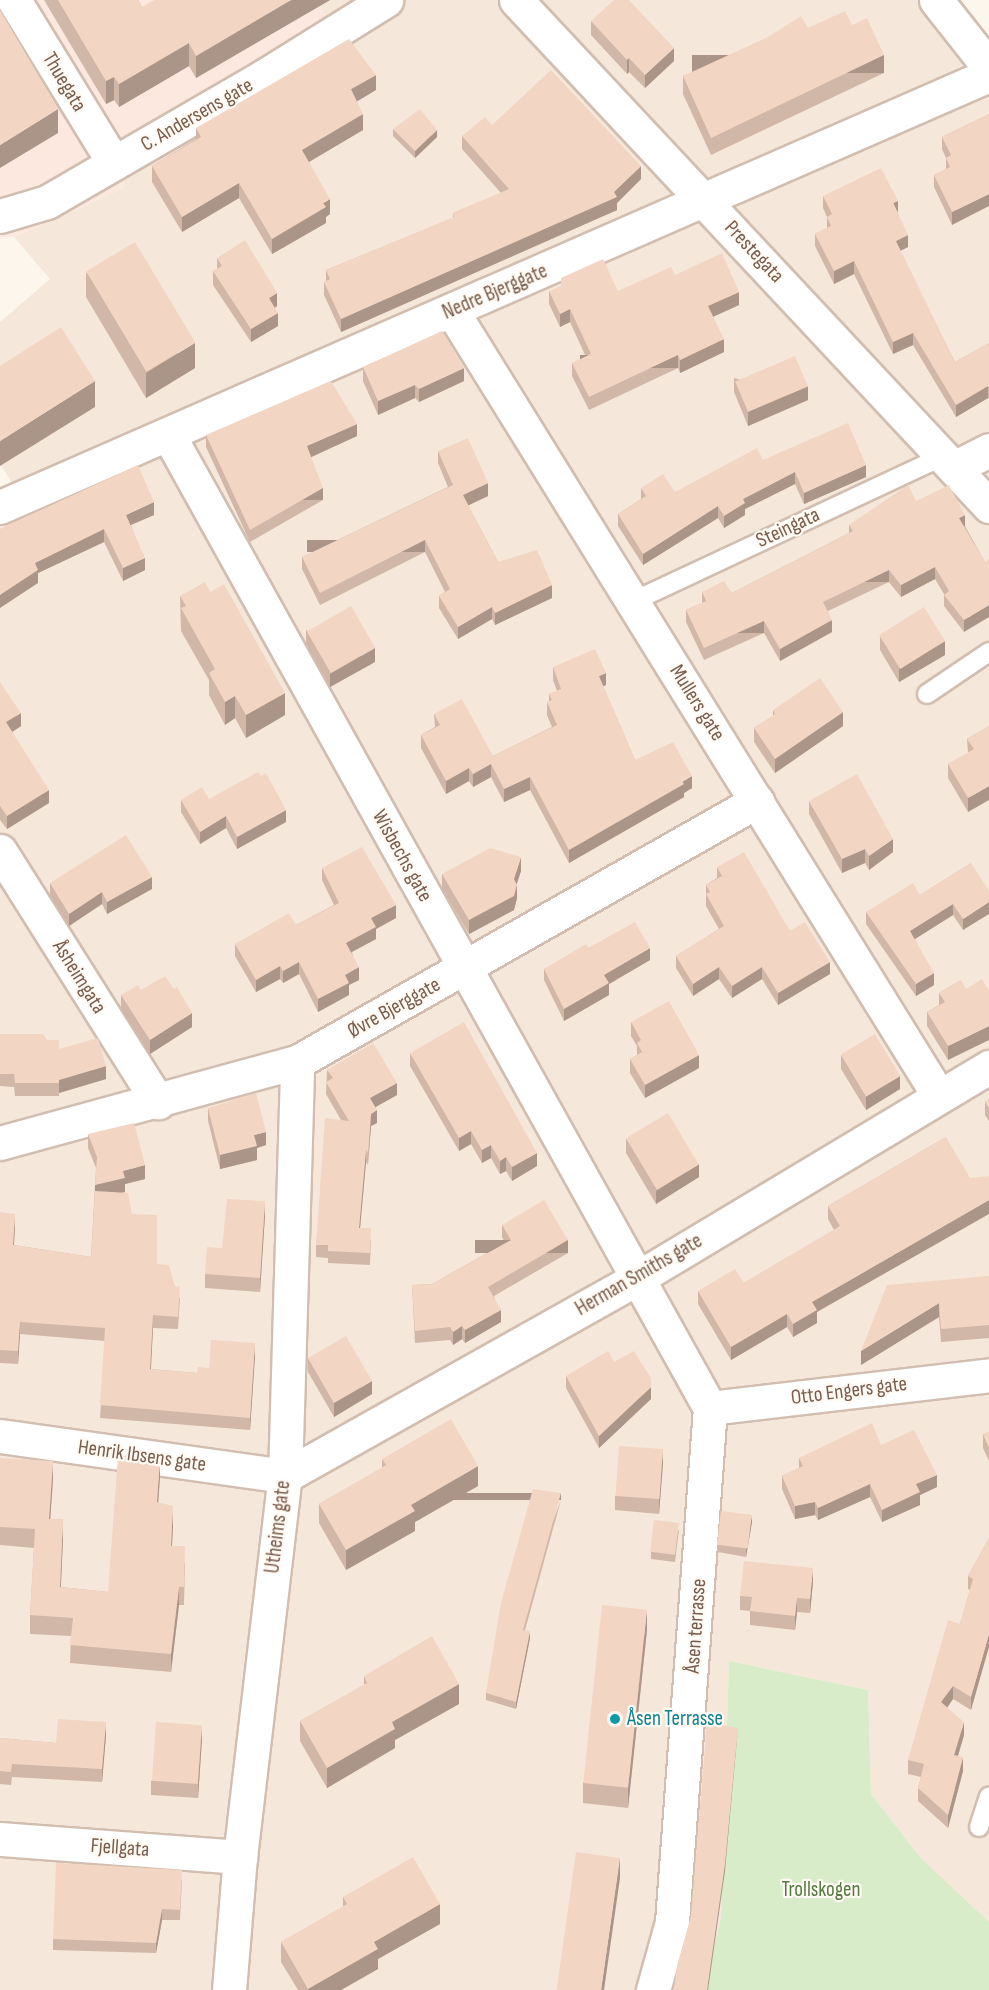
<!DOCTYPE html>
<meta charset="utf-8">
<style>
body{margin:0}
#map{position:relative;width:989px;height:1990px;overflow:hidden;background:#fdf6ec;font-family:"Sofia Sans Condensed",sans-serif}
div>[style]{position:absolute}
.residential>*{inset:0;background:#f5e8da}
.commercial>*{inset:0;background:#fde8e0}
.green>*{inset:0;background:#d8ecc9}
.roads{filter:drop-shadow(2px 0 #d1beb0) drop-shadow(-2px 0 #d1beb0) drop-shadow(0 2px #d1beb0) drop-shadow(0 -2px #d1beb0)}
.service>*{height:18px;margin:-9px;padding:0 9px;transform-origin:9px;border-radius:9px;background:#fff}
.minor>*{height:33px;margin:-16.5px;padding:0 16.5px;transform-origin:16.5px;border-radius:16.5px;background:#fff}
.tertiary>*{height:33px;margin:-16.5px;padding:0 16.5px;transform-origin:16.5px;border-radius:16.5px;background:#fff}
.secondary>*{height:33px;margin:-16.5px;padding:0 16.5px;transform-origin:16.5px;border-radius:16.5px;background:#fff}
.wall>*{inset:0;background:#d1b7a8}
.shaded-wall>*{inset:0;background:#aa9588;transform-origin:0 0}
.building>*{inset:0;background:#f3d5c3;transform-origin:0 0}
.dots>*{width:16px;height:16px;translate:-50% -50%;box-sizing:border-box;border:3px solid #fffaf3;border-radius:50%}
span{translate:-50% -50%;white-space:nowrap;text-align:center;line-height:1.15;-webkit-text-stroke:4.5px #fffaf3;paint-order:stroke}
.street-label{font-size:21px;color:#7a5c4d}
.culture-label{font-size:21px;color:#0d838f}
.left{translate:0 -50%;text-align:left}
.park-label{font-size:21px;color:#537a41}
</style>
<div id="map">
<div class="residential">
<i style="clip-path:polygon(316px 0,934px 0,989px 68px,989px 1922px,920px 1857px,871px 1794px,868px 1690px,729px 1661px,721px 1918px,704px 1990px,0 1990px,0 523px,27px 506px,0 464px,0 322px,50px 279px,14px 237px,124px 188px,128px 136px,326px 16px)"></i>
</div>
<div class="commercial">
<i style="clip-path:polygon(0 0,316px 0,326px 16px,128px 136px,124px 188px,14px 237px,0 237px)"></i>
</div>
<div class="green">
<i style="clip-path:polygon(729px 1661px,868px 1690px,871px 1794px,920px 1857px,989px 1922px,989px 1990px,704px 1990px,721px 1918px)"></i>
</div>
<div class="roads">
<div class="service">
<i style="left:634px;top:601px;width:341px;rotate:-25.1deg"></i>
<i style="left:927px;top:694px;width:75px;rotate:-34.1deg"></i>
<i style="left:979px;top:1827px;width:32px;rotate:-72deg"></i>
</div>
<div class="minor">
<i style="left:14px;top:0;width:191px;rotate:58.5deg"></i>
<i style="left:516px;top:0;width:693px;rotate:46.93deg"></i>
<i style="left:936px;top:0;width:85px;rotate:51.7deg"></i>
<i style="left:0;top:216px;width:49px;rotate:-16.6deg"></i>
<i style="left:47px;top:202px;width:251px;rotate:-30.1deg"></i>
<i style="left:264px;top:76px;width:144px;rotate:-31.9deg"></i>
<i style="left:452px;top:311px;width:924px;rotate:58.19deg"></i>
<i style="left:168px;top:434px;width:1115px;rotate:60.91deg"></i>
<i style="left:710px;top:1408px;width:515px;rotate:94.23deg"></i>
<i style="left:672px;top:1922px;width:71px;rotate:105.6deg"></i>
<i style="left:954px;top:468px;width:39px;rotate:-27deg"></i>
<i style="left:0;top:507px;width:1079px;rotate:-23.6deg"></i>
<i style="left:0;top:851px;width:297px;rotate:57.8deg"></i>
<i style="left:0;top:1143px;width:308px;rotate:-15.3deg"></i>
<i style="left:297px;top:1062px;width:529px;rotate:-29.57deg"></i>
<i style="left:710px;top:1408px;width:281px;rotate:-6.7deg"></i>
<i style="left:285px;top:1476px;width:414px;rotate:-88.3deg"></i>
<i style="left:0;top:1839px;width:241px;rotate:4.3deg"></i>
</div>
<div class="tertiary">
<i style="left:0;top:1436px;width:288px;rotate:8deg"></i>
</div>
<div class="secondary">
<i style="left:229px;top:1990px;width:133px;rotate:-85.3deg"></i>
<i style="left:240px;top:1857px;width:384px;rotate:-83.3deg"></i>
<i style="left:285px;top:1476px;width:403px;rotate:-29.3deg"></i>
<i style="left:636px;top:1279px;width:412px;rotate:-31deg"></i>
</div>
</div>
<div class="wall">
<i style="clip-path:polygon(44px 0,138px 0,142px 7px,330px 0,196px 78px,189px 66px,119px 107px,114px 100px,106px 104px)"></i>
<i style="clip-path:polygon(591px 21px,674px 61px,645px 88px,629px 72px,627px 74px,591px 35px)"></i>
<i style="clip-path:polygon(852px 25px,884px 73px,711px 155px,683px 94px,683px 76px,808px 28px)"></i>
<i style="clip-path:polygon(376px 90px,357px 101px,363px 130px,309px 162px,330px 214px,326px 217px,326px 223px,272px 254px,239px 198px,182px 232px,152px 182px,152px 166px,196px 139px,196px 128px)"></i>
<i style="clip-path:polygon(989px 114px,952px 225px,934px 187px,934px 175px,946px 169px,946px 158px,942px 149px,942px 137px)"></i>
<i style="clip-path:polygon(492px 125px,641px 179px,617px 203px,617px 210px,341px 332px,324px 295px,324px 282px,326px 281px,326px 270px,453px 218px,453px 213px,501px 193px,462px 149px,462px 136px)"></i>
<i style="clip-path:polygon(393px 129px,437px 137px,415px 158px,393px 136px)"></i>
<i style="clip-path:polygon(823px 196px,898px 213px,908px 247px,900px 251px,955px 362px,989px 343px,989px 399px,988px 398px,956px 417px,913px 345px,893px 354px,854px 274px,834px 284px,815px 246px,815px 234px,827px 228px,827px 217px,823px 208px)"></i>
<i style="clip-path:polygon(217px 258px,277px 306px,275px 308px,278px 326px,251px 342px,213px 285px,213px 271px,217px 269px)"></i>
<i style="clip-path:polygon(86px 272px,195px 368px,146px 398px,86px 297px)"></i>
<i style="clip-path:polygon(675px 275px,739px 305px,713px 317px,724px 352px,680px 373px,678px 368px,589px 410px,572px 376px,572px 363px,586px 357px,570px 322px,560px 327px,549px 304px,549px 291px,618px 291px)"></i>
<i style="clip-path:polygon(363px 367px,464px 381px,419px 402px,415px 398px,378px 415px,363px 381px)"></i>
<i style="clip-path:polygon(734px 378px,808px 400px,748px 426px,734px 392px)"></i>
<i style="clip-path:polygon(206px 435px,357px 436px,311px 457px,323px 500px,250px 542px,206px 447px)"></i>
<i style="clip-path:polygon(438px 451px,488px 496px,468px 505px,498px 562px,552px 598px,495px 625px,492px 619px,458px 639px,439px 608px,439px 596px,445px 592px,425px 552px,320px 605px,302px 569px,302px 557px,448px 487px,438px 463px)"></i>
<i style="clip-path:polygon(763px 460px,866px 477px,804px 504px,795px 484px,745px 509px,745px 515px,724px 528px,718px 518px,643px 565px,618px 526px,618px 514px,641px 499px,641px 488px,675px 492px)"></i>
<i style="clip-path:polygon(916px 501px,965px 526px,985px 562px,964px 632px,944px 606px,944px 594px,935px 579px,901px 597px,889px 582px,828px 611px,832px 632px,780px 661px,764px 633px,704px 660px,686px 622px,686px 610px,702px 603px,702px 592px,732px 593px,849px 533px,849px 525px)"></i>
<i style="clip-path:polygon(154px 515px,131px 525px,145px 570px,123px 581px,104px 542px,38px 573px,38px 583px,0 529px)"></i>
<i style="clip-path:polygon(210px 592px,285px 715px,246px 738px,235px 718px,225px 725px,209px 695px,209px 680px,181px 631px,180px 596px)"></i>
<i style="clip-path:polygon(306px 630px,375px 662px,330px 687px,306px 644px)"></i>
<i style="clip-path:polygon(880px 636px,945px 655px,899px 682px,880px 650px)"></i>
<i style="clip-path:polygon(553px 667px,606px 685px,603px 686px,635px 760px,692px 788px,684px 793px,684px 797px,569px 863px,530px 790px,504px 802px,491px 777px,473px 787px,469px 781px,446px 794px,421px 748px,421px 735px,435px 727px,434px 714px,493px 756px,552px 727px,547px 715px,547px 702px,549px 701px,549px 694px,557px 691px,553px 680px)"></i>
<i style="clip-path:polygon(0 682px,21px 726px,12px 732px,49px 803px,7px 829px,0 820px)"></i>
<i style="clip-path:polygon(773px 710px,843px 726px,775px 773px,754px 742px,754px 728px,773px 716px)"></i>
<i style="clip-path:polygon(989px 726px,968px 812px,948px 778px,948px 764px,968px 753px,967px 739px)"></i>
<i style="clip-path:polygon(209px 799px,286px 822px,237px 849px,226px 828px,200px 844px,181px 812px,181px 800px)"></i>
<i style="clip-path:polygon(809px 801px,893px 852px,869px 870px,865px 863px,842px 873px,809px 814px)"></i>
<i style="clip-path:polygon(971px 863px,963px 930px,953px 915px,915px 939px,934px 985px,916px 996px,866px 924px,866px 912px,920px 895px)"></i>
<i style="clip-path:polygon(717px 867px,790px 931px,830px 974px,778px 1005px,762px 979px,732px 998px,719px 979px,693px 996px,676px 968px,676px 956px,719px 929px,706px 906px,706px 885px,717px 878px)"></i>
<i style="clip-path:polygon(322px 868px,396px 918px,376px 929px,376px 939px,352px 952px,359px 980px,349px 985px,349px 995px,318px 1012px,299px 974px,283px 983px,280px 979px,256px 992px,235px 956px,235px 944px,296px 925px,334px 905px,322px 880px)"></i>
<i style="clip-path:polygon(521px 871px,517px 883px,517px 898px,514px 910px,469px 934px,442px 888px,442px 874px)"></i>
<i style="clip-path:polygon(50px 883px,152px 889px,107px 914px,102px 904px,69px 926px,50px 895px)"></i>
<i style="clip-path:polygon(588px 948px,650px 960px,609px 984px,609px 995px,564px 1021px,544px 980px,544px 969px)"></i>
<i style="clip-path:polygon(961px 980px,948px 1060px,927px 1026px,927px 1012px,939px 1005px,939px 993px)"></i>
<i style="clip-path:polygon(141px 990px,192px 1027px,150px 1054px,121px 1009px,121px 995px)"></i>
<i style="clip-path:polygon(631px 1022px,699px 1068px,645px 1098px,630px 1073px,630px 1059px,637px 1055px,637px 1046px,631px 1036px)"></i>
<i style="clip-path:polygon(0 1034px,47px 1040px,59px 1049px,106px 1079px,59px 1093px,59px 1096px,15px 1096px,14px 1087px,0 1086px)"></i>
<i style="clip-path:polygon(410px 1053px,537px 1166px,512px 1181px,506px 1171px,500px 1174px,491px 1158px,482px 1163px,471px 1144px,459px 1151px,410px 1066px)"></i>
<i style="clip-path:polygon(841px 1055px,900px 1089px,866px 1110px,841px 1069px)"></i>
<i style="clip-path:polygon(327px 1070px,397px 1095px,376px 1107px,377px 1123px,371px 1126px,368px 1165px,366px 1162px,360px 1228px,371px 1240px,370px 1265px,328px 1263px,328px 1258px,316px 1257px,316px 1245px,341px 1120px,326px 1094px)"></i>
<i style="clip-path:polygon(989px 1099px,989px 1121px,985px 1115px,985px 1102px)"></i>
<i style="clip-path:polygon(208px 1108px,266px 1145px,257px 1148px,257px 1160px,220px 1169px,208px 1121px)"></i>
<i style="clip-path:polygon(88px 1134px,145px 1179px,125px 1184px,125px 1192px,120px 1193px,132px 1214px,157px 1264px,175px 1287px,180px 1299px,178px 1329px,153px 1328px,151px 1369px,197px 1373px,209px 1368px,255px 1356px,250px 1430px,100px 1418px,105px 1341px,20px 1334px,18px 1364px,0 1363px,0 1212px,15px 1226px,14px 1245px,91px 1257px,96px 1168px,88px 1148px)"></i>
<i style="clip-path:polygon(946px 1137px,817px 1312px,817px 1323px,793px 1337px,787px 1327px,731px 1360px,698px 1304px,698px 1291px,744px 1283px,834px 1230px,828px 1219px,828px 1206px)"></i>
<i style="clip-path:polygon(626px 1139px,699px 1177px,656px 1204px,626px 1153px)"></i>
<i style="clip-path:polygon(265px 1215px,260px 1292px,205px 1288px,205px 1274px)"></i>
<i style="clip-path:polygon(502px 1225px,568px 1253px,494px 1296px,501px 1322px,465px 1343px,462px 1339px,453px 1345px,450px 1340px,415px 1343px,412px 1285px,432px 1284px,505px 1243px,502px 1237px)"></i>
<i style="clip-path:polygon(989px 1276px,989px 1338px,941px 1342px,939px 1317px,861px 1365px,861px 1351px)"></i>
<i style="clip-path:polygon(308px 1358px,372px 1394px,334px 1417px,308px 1372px)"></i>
<i style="clip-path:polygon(566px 1376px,651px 1399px,599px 1448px,566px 1388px)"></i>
<i style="clip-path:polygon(989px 1432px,989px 1461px,983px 1448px,983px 1434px)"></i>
<i style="clip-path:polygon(881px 1445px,937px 1487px,920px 1495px,920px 1505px,882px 1522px,870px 1497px,818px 1520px,815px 1515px,795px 1519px,782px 1489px,782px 1476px,799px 1468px,799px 1458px)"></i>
<i style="clip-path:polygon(0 1458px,53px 1479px,50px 1519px,63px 1538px,61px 1587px,108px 1592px,160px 1477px,158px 1502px,173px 1525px,172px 1546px,185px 1564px,184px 1605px,179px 1605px,171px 1672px,70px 1663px,71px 1636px,30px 1634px,30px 1615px,34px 1548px,0 1545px)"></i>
<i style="clip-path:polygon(382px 1459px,478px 1486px,415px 1522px,415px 1531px,346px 1570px,319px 1523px,319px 1504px,382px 1468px)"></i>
<i style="clip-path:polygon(663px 1463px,659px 1514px,615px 1510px,615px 1496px)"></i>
<i style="clip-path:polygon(561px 1500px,525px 1630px,530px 1638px,516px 1709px,486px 1700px,486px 1693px)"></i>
<i style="clip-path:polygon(752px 1522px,746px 1557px,718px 1552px,718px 1545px)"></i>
<i style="clip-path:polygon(679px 1530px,675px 1562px,651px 1559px,651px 1552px)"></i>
<i style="clip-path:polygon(989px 1538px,971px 1710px,953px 1699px,947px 1708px,964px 1735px,958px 1756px,963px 1771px,948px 1828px,918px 1801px,918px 1788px,921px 1777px,908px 1774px,908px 1760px,960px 1624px,970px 1590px,968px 1589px,968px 1576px)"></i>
<i style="clip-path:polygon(813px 1582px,810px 1613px,797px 1612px,795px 1630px,750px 1625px,750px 1611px,740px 1610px,740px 1596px)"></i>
<i style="clip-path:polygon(647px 1630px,628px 1808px,583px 1803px,583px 1783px)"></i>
<i style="clip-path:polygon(364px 1676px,459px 1704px,395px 1740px,395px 1748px,327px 1788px,300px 1741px,300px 1721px,364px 1685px)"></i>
<i style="clip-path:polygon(106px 1736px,102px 1782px,12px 1777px,11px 1785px,0 1784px,0 1738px,56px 1743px)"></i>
<i style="clip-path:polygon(202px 1739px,198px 1798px,151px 1795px,151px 1781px)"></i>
<i style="clip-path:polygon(182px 1880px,180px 1920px,162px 1920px,156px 1953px,53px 1950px,53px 1939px)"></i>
<i style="clip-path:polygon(343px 1897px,440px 1924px,378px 1959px,378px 1969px,341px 1990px,298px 1990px,281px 1962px,281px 1942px,343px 1907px)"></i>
</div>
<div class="shaded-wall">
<i style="clip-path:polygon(291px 0,330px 0,196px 78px,196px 56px)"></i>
<i style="clip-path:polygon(189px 43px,189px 66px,119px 107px,119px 84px)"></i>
<i style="clip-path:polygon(674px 48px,674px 61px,645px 88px,645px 75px)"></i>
<i style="left:884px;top:55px;width:18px;height:192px;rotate:90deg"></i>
<i style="clip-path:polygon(629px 58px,629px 72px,627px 74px,627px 60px)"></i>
<i style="clip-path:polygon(376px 75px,376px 90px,351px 105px,351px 89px)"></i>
<i style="clip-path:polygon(114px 77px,114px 100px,106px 104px,106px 81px)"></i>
<i style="clip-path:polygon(58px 109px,58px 133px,0 168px,0 145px)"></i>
<i style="clip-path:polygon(363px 114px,363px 130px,302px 166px,302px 150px)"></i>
<i style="clip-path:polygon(437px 130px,437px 137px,415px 158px,415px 151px)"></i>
<i style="clip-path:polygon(641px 166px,641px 179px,617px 203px,617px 210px,341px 332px,341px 319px,614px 192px)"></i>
<i style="clip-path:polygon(239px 183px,239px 198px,182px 232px,182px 217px)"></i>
<i style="clip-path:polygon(989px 194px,989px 206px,952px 225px,952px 212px)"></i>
<i style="clip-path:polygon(330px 199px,330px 214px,326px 217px,326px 223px,272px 254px,272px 239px)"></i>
<i style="clip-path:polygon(898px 201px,898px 213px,893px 203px)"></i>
<i style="clip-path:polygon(908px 235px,908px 247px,896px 253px,896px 241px)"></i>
<i style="clip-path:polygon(854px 261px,854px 274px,834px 284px,834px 271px)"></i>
<i style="clip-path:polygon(739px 292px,739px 305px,708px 319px,708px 306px)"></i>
<i style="clip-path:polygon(277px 293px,277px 306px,269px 311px,269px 298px)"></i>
<i style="clip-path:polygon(570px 309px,570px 322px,560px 327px,560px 314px)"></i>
<i style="clip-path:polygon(278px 313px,278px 326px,251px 342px,251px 329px)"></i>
<i style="clip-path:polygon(913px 333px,913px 345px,893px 354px,893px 342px)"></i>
<i style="clip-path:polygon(724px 339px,724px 352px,680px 373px,680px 360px)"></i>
<i style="clip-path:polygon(195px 343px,195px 368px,146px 398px,146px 373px)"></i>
<i style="left:678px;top:355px;width:13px;height:98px;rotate:90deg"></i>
<i style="clip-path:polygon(464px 368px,464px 381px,419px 402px,419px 389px)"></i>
<i style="clip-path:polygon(95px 381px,95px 407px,0 466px,0 441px)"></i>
<i style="clip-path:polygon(415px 385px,415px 398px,378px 415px,378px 401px)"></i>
<i style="clip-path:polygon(808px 386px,808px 400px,748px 426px,748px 412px)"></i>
<i style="clip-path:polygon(988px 386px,988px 398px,956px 417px,956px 405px)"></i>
<i style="clip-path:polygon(357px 424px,357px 436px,307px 459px,307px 446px)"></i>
<i style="clip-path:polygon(866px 465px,866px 477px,804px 504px,804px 493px)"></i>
<i style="clip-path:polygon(795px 472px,795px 484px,745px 509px,745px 515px,724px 528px,724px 516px,743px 499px)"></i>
<i style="clip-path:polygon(488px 483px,488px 496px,463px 508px,463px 495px)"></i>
<i style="left:323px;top:488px;width:12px;height:84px;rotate:90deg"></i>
<i style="clip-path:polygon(154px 502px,154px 515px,126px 527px,126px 515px)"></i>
<i style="clip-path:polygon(718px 506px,718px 518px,643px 565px,643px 554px)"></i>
<i style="clip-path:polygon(965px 515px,965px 526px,959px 529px,959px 518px)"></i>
<i style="clip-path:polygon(104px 529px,104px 542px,38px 573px,38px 583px,0 608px,0 595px,35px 563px)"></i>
<i style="left:425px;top:540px;width:12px;height:118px;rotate:90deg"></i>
<i style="clip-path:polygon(145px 558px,145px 570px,123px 581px,123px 568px)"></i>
<i style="clip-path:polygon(935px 567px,935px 579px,901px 597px,901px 585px)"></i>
<i style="left:889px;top:570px;width:12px;height:73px;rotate:90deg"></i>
<i style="clip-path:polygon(552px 585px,552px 598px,495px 625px,495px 613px)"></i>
<i style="clip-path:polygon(989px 605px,989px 617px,964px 632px,964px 620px)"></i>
<i style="clip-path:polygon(492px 607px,492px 619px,458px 639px,458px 627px)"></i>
<i style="clip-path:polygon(832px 620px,832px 632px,780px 661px,780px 649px)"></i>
<i style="left:764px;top:621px;width:12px;height:66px;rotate:90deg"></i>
<i style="clip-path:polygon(945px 641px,945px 655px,899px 682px,899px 668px)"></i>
<i style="clip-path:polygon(375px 648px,375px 662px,330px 687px,330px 674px)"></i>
<i style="clip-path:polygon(606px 673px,606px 685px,599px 688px,599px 676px)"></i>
<i style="clip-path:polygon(285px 693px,285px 715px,246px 738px,246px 715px)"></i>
<i style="clip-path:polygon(235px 696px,235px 718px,225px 725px,225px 702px)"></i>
<i style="clip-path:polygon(843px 712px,843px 726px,775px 773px,775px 759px)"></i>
<i style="clip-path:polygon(21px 713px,21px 726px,6px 736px,6px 722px)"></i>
<i style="clip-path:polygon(491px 764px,491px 777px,473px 787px,473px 774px)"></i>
<i style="clip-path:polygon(469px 768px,469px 781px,446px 794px,446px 781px)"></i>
<i style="clip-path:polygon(692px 776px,692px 788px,684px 793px,684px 797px,569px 863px,569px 850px)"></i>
<i style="clip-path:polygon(530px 777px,530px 790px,504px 802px,504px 789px)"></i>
<i style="clip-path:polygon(989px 786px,989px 800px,968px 812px,968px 798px)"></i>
<i style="clip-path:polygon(49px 790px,49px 803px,7px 829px,7px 816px)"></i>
<i style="clip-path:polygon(286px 810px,286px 822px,237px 849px,237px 837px)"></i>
<i style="clip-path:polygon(226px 816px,226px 828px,200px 844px,200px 832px)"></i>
<i style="clip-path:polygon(893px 839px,893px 852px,869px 870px,869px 856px)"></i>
<i style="clip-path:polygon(865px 849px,865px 863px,842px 873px,842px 859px)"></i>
<i style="clip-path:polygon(521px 857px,521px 871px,514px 892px,514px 879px)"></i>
<i style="clip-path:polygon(152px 877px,152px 889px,107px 914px,107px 902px)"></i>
<i style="clip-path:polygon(517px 885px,517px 898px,514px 910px,469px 934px,469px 920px)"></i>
<i style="clip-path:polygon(102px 892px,102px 904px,69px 926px,69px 914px)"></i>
<i style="clip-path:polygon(989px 902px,989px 914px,963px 930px,963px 919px)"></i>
<i style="clip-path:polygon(953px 904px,953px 915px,910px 942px,910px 931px)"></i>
<i style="clip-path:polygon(396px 905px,396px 918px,376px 929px,376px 939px,346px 955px,346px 943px,371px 918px)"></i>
<i style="clip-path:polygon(650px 948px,650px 960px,609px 984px,609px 995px,564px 1021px,564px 1009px,604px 975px)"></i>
<i style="clip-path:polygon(299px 962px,299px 974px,283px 983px,283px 971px)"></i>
<i style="clip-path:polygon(830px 962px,830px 974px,778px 1005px,778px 993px)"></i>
<i style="clip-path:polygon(280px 966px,280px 979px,256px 992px,256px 980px)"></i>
<i style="clip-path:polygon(359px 967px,359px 980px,349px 985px,349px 995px,318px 1012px,318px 999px,345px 975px)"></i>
<i style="clip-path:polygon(719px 967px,719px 979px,693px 996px,693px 984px)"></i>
<i style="clip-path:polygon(762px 967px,762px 979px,732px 998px,732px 986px)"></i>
<i style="clip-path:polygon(934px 973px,934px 985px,916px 996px,916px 984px)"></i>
<i style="clip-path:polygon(192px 1013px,192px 1027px,150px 1054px,150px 1040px)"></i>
<i style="clip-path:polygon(989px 1026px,989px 1040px,948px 1060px,948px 1046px)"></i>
<i style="clip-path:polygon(699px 1055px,699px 1068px,645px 1098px,645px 1085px)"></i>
<i style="clip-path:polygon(106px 1066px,106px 1079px,59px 1093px,59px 1080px)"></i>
<i style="clip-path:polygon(900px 1076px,900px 1089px,866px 1110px,866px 1097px)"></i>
<i style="clip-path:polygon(397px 1083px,397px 1095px,370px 1110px,370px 1098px)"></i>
<i style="clip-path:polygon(377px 1110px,377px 1123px,371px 1126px,368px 1165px,371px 1114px)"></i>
<i style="clip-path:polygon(471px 1131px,471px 1144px,459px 1151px,459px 1138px)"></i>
<i style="clip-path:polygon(266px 1132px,266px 1145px,257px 1148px,257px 1160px,220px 1169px,220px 1155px,254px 1135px)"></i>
<i style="clip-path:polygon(491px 1145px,491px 1158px,482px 1163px,482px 1150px)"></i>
<i style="clip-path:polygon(366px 1150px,366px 1162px,359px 1240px,359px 1228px)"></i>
<i style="clip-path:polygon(537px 1153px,537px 1166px,512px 1181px,512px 1167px)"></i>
<i style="clip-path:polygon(506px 1157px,506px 1171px,500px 1174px,500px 1161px)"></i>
<i style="clip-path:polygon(699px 1164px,699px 1177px,656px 1204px,656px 1191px)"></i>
<i style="clip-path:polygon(145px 1165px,145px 1179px,125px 1184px,125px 1192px,95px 1199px,95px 1185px,123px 1171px)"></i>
<i style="clip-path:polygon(989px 1200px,989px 1214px,817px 1312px,817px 1323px,793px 1337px,793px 1324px,812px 1302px)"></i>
<i style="clip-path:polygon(265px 1201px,265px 1215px,260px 1292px,260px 1278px)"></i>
<i style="clip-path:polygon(15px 1214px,15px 1226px,13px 1258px,13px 1245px)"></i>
<i style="left:568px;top:1240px;width:13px;height:93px;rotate:90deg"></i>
<i style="clip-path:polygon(939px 1303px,939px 1317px,861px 1365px,861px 1351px)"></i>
<i style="clip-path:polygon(501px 1310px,501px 1322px,465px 1343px,465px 1330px)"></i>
<i style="clip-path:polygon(787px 1314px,787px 1327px,731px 1360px,731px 1347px)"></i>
<i style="clip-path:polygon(153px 1315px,153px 1328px,150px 1382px,150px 1369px)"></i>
<i style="clip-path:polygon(20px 1322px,20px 1334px,18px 1364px,18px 1351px)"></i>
<i style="clip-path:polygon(462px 1326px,462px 1339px,453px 1345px,453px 1332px)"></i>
<i style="clip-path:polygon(255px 1343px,255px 1356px,250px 1430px,250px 1418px)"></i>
<i style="clip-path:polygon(372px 1381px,372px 1394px,334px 1417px,334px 1403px)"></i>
<i style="clip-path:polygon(651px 1387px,651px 1399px,599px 1448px,599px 1436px)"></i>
<i style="clip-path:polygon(663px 1449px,663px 1463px,659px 1514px,659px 1500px)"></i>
<i style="clip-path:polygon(160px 1459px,160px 1477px,157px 1520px,157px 1502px)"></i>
<i style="clip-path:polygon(53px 1461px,53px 1479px,49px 1537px,49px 1519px)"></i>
<i style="clip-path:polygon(478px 1466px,478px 1486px,415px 1522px,415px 1531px,346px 1570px,346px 1550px,411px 1505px)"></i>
<i style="clip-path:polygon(937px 1475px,937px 1487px,920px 1495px,920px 1505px,882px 1522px,882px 1510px,916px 1484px)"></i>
<i style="clip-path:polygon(870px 1484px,870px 1497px,818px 1520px,818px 1508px)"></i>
<i style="left:561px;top:1493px;width:7px;height:142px;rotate:90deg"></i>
<i style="clip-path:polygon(815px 1502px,815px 1515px,795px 1519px,795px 1506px)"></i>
<i style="clip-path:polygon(173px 1506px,173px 1525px,171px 1564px,171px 1546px)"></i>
<i style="clip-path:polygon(752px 1515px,752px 1522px,746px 1557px,746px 1550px)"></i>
<i style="clip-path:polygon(63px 1519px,63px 1538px,60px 1605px,60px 1587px)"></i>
<i style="clip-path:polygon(813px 1568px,813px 1582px,810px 1613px,810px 1599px)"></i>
<i style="clip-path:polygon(179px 1587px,179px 1605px,171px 1672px,171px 1654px)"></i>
<i style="clip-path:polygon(797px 1598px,797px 1612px,795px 1630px,795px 1616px)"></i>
<i style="clip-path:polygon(647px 1610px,647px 1630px,628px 1808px,628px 1788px)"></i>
<i style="clip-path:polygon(530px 1631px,530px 1638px,516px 1709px,516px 1702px)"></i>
<i style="clip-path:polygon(989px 1634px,989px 1647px,971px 1710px,971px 1697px)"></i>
<i style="clip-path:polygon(459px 1684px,459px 1704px,395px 1740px,395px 1748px,327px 1788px,327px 1768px,392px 1722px)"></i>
<i style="clip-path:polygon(953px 1686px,953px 1699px,941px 1716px,941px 1702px)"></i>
<i style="clip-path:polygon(106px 1722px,106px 1736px,102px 1782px,102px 1769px)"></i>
<i style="clip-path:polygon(964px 1722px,964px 1735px,954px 1769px,954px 1755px)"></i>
<i style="clip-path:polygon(202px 1725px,202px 1739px,198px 1798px,198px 1784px)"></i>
<i style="clip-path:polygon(738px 1728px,725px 1871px,708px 1990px,707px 1990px)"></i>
<i style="clip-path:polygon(963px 1757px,963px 1771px,948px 1828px,948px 1815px)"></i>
<i style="clip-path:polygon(620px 1858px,620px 1878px,604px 1990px,601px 1990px)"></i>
<i style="clip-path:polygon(440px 1904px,440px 1924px,378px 1959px,378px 1969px,341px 1990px,308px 1990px,308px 1989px,374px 1942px)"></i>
<i style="clip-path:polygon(162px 1909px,162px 1920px,156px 1953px,156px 1943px)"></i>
</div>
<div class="building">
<i style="clip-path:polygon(58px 0,138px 0,142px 7px,154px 0,291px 0,196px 56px,189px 43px,119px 84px,114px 77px,106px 81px)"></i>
<i style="clip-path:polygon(614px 0,629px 0,674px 48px,645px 75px,629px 58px,627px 60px,591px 21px)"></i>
<i style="clip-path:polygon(0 10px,58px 109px,0 145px)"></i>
<i style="clip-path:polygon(845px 11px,852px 25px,867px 18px,884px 55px,711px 138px,683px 76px,768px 37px,801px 16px,808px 28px)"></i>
<i style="clip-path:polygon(349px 39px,376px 75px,351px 89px,363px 114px,302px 150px,330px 199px,323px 203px,326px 207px,272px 239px,239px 183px,182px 217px,152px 166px,201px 137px,196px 128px)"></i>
<i style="clip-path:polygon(551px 70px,641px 166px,614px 192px,617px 197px,341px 319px,324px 282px,330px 279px,326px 270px,454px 217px,453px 213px,509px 189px,462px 136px,485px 117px,492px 125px)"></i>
<i style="clip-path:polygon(420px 109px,437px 130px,415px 151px,393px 129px)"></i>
<i style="clip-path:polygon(989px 114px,989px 194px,952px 212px,934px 175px,950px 167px,946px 158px,951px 155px,942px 137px)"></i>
<i style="clip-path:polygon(881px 168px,898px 201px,893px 203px,908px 235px,896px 241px,955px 362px,989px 343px,989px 387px,988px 386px,956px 405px,913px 333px,893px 342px,854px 261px,834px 271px,815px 234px,831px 226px,827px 217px,832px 214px,823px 196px)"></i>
<i style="clip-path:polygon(245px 240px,277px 293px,269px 298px,278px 313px,251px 329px,213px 271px,222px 266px,217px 258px)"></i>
<i style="left:135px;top:242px;width:117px;height:57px;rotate:59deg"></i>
<i style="clip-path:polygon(722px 253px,739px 292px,708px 306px,724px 339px,680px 360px,678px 355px,589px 397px,572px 363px,591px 354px,570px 309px,560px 314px,549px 291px,561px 286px,561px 278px,603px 259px,618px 291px,671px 267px,675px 275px)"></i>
<i style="clip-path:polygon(61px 327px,95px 381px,0 441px,0 366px)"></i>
<i style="clip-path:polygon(442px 331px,464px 368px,419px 389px,415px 385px,378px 401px,363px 367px)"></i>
<i style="left:795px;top:356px;width:33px;height:65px;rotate:67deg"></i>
<i style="clip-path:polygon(331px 381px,357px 424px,307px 446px,323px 488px,250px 530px,206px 435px)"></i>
<i style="clip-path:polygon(848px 423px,866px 465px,804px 493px,795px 472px,743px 499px,745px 503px,724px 516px,718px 506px,643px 554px,618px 514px,646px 496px,641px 488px,663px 474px,675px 492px,757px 448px,763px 460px)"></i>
<i style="clip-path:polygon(468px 438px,488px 483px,463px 495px,498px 562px,537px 550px,552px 585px,495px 613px,492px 607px,458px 627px,439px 596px,450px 589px,425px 540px,320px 593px,302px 557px,453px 485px,438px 451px)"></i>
<i style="clip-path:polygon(138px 465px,154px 502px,126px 515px,145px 558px,123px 568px,104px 529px,35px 563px,38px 570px,0 595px,0 529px)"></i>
<i style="clip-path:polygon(908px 485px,916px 501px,949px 485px,965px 515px,959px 518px,985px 562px,989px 559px,989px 605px,964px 620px,944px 595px,949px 591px,935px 567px,901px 585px,889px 570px,823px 602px,832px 620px,780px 649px,764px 621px,704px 648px,686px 610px,706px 601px,702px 592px,724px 581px,732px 593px,853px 531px,849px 525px)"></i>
<i style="clip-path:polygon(205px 582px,210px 592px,224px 584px,285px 693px,246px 715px,235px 696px,225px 702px,209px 673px,215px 669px,181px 608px,186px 606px,180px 596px)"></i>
<i style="left:351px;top:606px;width:48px;height:51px;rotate:60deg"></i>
<i style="left:924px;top:607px;width:40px;height:53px;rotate:58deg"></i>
<i style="clip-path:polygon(595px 649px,606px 673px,599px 676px,635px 760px,673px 742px,692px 776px,682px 781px,684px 784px,569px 850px,530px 777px,504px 789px,491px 764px,473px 774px,469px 768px,446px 781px,421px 735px,440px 725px,434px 714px,462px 699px,493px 756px,557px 725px,547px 702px,552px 700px,549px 694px,561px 689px,553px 667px)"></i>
<i style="clip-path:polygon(820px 678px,843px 712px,775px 759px,754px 728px,775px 714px,773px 710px)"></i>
<i style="clip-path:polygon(0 682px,21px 713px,6px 722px,49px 790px,7px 816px,0 806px)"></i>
<i style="clip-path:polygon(989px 726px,989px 786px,968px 798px,948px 764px,974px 749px,967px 739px)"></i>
<i style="clip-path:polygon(258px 772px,261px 776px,266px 773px,286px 810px,237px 837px,226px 816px,200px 832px,181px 800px,202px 787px,209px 799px)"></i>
<i style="clip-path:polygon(857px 774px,893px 839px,869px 856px,865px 849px,842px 859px,809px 801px)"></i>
<i style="clip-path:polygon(126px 835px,152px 877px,107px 902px,102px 892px,69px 914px,50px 883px)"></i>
<i style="clip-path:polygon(362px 847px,396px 905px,371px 918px,376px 927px,346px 943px,359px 967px,345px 975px,349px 983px,318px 999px,299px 962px,283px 971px,280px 966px,256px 980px,235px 944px,289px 913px,296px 925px,339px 903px,322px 868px)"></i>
<i style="clip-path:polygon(490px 848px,521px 857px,514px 879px,517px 885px,514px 896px,469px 920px,442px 874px)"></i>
<i style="clip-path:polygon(744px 852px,790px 931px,805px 922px,830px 962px,778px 993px,762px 967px,732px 986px,719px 967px,693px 984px,676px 956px,724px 926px,706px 894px,710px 892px,706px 885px,722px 876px,717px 867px)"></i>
<i style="clip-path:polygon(971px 863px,989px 891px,989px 902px,963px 919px,953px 904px,910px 931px,934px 973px,916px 984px,866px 912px,913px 883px,920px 895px)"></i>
<i style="clip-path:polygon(635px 922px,650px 948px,604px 975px,609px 983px,564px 1009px,544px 969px,586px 944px,588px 948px)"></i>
<i style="clip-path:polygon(165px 976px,174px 989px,177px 987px,192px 1013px,150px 1040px,121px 995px,138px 985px,141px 990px)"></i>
<i style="clip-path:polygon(982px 979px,989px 991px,989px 1026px,948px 1046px,927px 1012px,945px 1002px,939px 993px,961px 980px,966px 989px)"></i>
<i style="clip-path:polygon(669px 1001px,699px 1055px,645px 1085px,630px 1059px,642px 1052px,637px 1043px,641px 1040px,631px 1022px)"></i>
<i style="clip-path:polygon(464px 1022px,537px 1153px,512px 1167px,506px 1157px,500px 1161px,491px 1145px,482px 1150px,471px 1131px,459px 1138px,410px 1053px)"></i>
<i style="clip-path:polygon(0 1034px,43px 1034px,47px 1040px,59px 1040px,59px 1049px,98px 1038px,106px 1066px,59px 1080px,59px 1083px,15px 1083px,14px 1074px,0 1074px)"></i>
<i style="left:875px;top:1034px;width:49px;height:40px;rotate:59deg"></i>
<i style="clip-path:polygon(373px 1043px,397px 1083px,370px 1098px,377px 1110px,371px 1114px,368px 1153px,366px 1150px,359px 1228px,371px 1228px,370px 1253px,328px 1251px,328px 1245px,316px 1245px,325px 1118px,349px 1121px,326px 1082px,333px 1078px,327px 1070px)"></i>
<i style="clip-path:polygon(256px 1093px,266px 1132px,254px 1135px,257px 1146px,220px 1155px,208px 1108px)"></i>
<i style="clip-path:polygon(989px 1099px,989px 1108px,985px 1102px)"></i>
<i style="left:668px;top:1113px;width:60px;height:49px;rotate:59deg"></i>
<i style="clip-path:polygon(134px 1123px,145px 1165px,123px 1171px,125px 1178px,95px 1185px,97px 1157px,88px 1134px)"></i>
<i style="clip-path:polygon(946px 1137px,970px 1178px,989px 1176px,989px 1200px,812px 1302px,817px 1310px,793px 1324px,787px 1314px,731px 1347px,698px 1291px,735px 1269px,744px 1283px,840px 1226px,828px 1206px)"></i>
<i style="clip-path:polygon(95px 1191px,128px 1193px,132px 1214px,157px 1215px,157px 1264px,169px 1265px,175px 1287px,180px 1286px,178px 1317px,153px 1315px,150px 1369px,197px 1373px,198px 1367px,209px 1368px,211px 1340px,255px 1343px,250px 1418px,100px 1405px,105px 1328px,20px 1322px,18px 1351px,0 1350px,0 1212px,15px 1214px,13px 1245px,91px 1257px)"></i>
<i style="clip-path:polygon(227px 1199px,265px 1201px,260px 1278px,205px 1274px,207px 1247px,222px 1248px)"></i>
<i style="clip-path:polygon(544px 1200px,568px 1240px,488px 1287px,501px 1310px,465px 1330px,462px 1326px,453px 1332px,450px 1327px,415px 1331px,412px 1285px,432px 1284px,511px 1240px,502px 1225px)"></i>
<i style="clip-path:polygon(989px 1276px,989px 1325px,941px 1329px,939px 1303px,861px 1351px,887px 1285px)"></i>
<i style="left:346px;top:1336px;width:52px;height:44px;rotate:60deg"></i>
<i style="clip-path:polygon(608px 1351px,614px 1362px,634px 1351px,651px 1378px,651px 1387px,599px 1436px,566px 1376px)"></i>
<i style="clip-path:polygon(451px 1419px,478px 1466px,411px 1505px,415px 1511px,346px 1550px,319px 1504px,386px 1465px,382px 1459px)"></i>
<i style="clip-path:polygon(872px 1423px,881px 1445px,914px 1430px,937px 1475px,916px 1484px,920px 1492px,882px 1510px,870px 1484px,818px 1508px,815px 1502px,795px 1506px,782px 1476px,803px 1466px,799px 1458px)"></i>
<i style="clip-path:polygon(989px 1432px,989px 1448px,983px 1434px)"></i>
<i style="left:619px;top:1446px;width:44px;height:50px;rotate:4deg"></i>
<i style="clip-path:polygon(118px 1455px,160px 1459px,157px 1502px,173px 1506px,171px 1546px,185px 1546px,184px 1587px,179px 1587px,171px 1654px,70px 1645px,73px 1618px,30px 1615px,35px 1529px,0 1527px,0 1458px,53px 1461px,49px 1519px,63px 1519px,60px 1587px,108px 1592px)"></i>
<i style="clip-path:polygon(533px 1489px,561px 1493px,523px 1630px,530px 1631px,516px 1702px,486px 1693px,501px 1603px)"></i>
<i style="left:721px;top:1511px;width:31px;height:34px;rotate:7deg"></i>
<i style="left:654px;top:1520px;width:25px;height:32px;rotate:7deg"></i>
<i style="clip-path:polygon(989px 1538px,989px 1634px,971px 1697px,953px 1686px,941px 1702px,964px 1722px,954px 1755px,963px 1757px,948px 1815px,918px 1788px,924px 1764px,908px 1760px,948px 1620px,960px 1624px,973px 1579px,968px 1576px)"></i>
<i style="clip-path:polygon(744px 1561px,813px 1568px,810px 1599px,797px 1598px,795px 1616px,750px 1611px,752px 1597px,740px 1596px)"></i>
<i style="left:602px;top:1605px;width:45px;height:179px;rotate:6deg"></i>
<i style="clip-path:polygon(432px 1636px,459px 1684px,392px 1722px,395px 1729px,327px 1768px,300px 1721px,367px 1683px,364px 1676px)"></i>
<i style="clip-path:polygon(58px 1719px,106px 1722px,102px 1769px,12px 1764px,11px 1772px,0 1771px,0 1738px,56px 1743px)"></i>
<i style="left:156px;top:1722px;width:46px;height:59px;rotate:4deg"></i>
<i style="clip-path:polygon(707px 1723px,738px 1728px,725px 1864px,707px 1990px,674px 1990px,677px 1966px,691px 1916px)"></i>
<i style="left:576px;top:1852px;width:44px;height:139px;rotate:8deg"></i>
<i style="clip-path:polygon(413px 1857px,440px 1904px,374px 1942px,378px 1949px,308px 1989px,281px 1942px,347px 1904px,343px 1897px)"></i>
<i style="clip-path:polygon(56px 1863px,182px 1870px,180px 1910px,162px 1909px,156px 1943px,53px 1939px)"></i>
</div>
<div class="dots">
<i style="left:615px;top:1719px;background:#0f9aa8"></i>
</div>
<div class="street-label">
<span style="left:64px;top:82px;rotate:59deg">Thuegata</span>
<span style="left:197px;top:115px;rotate:-30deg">C. Andersens gate</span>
<span style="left:754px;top:252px;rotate:47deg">Prestegata</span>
<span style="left:495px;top:292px;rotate:-23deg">Nedre Bjerggate</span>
<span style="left:788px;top:528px;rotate:-25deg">Steingata</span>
<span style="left:697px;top:703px;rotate:58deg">Mullers gate</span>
<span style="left:402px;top:856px;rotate:61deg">Wisbechs gate</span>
<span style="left:79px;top:977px;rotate:58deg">Åsheimgata</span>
<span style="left:394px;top:1008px;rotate:-29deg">Øvre Bjerggate</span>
<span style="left:639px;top:1275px;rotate:-30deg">Herman Smiths gate</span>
<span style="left:849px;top:1391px;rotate:-7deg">Otto Engers gate</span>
<span style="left:142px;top:1456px;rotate:8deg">Henrik Ibsens gate</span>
<span style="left:278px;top:1527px;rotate:-83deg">Utheims gate</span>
<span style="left:696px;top:1626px;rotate:-86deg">Åsen terrasse</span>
<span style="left:120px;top:1848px;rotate:4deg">Fjellgata</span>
</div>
<div class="culture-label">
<span class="left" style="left:627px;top:1719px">Åsen Terrasse</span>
</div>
<div class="park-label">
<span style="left:821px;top:1890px">Trollskogen</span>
</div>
</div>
